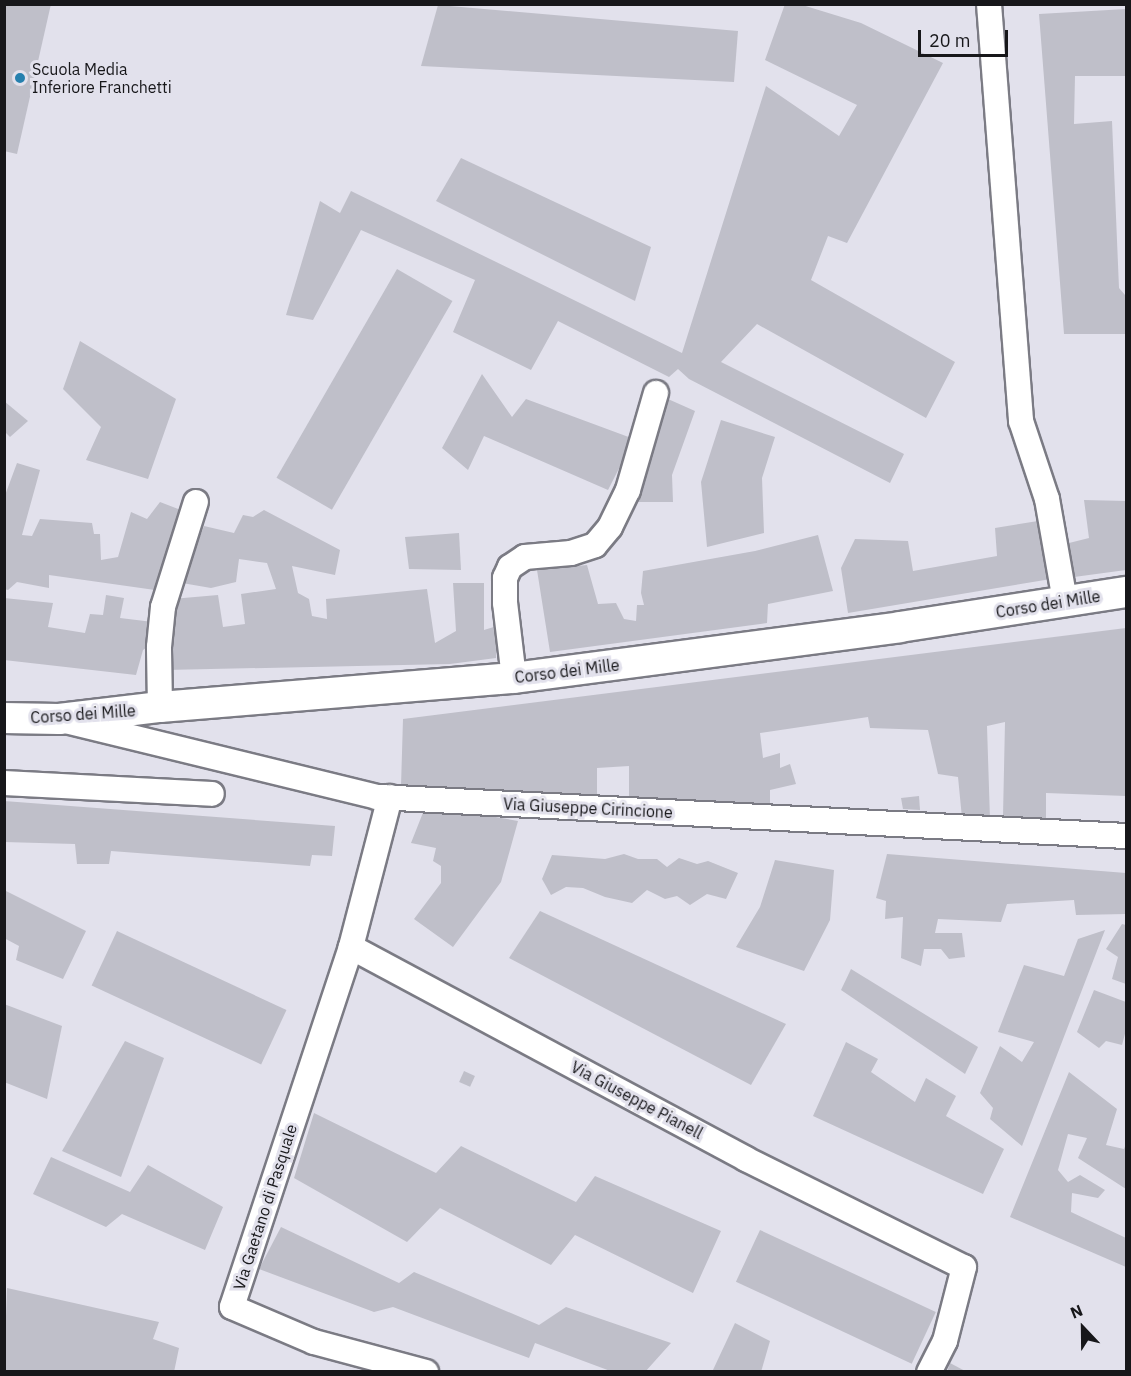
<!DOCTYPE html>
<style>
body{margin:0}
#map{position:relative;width:1131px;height:1376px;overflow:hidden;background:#e2e1ec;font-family:"IBM Plex Sans",sans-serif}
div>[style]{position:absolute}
.building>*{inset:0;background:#bfbfc9;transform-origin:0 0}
.roads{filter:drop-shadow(2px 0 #7b7b84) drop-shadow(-2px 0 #7b7b84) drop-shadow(0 2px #7b7b84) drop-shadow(0 -2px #7b7b84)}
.minor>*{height:24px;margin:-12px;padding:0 12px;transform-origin:12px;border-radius:12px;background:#fff}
.tertiary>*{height:30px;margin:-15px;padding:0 15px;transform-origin:15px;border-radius:15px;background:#fff}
.dots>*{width:16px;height:16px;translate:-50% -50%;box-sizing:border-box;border:3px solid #e2e1ec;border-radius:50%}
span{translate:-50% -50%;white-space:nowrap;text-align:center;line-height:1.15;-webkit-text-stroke:6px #e2e1ec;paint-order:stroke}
.poi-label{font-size:16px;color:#17171a}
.left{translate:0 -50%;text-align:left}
.street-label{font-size:16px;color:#17171a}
.frame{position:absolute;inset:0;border:6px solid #17171a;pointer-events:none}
.north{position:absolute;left:1053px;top:1298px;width:60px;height:60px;-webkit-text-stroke:4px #e2e1ec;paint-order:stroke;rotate:338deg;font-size:16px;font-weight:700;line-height:24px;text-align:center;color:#17171a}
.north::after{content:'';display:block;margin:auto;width:21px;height:27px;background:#17171a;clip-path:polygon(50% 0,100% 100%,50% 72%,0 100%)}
.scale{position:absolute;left:918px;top:30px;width:90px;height:27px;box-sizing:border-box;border:3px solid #17171a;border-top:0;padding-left:8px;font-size:18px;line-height:21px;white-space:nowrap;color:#17171a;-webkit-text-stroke:4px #e2e1ec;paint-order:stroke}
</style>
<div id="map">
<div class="building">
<i style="clip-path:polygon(4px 4px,51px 4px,17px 154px,4px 151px)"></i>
<i style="clip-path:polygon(785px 4px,799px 4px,861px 23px,943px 63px,847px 243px,828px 236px,811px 280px,955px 362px,926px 418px,757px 324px,721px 362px,904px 454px,890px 483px,689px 379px,678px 369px,669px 377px,558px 321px,531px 370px,453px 332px,475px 280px,361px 230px,313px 320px,286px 315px,320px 201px,340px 213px,351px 191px,682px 353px,766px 86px,839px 136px,857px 105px,765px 60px)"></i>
<i style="clip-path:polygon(438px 5px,738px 31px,734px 82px,421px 66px)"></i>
<i style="clip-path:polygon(1126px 9px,1126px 76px,1075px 76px,1074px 124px,1112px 121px,1119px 288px,1125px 295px,1125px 334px,1064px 334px,1039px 14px)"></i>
<i style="clip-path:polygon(461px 158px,651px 247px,635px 301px,436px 201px)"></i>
<i style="left:397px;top:269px;width:64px;height:241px;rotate:30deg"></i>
<i style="clip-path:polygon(80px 341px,176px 399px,148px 479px,86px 460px,101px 427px,63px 389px)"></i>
<i style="clip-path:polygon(482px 374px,512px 417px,526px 399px,634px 439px,608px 490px,484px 436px,468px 470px,442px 448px)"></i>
<i style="clip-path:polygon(668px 399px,695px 411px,672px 475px,673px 502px,636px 502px)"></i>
<i style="clip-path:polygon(4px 401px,28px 421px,10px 437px,4px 431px)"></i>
<i style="clip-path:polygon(721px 420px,775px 437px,762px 478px,764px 533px,707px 547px,701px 482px)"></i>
<i style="clip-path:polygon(17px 463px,40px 470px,22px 535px,32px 536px,40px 519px,92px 523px,94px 534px,100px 534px,101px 560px,118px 557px,131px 512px,147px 519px,160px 502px,186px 512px,155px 590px,49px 575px,49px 588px,17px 582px,8px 590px,4px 589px,4px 498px)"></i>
<i style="clip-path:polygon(1084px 500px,1126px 501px,1126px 570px,1074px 577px,1065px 544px,1089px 538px)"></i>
<i style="clip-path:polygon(264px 510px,340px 550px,335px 575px,292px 566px,298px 593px,309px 599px,312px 616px,327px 619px,326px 599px,427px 589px,435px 643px,456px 631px,453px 583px,484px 583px,484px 630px,497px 626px,496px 658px,450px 664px,165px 670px,172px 599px,218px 595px,223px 627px,245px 624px,241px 594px,276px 589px,267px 563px,239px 559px,236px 582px,211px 588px,182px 583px,204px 526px,234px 533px,243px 515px,253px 517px)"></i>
<i style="clip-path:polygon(1038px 521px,1051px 579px,848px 613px,841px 568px,855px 539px,908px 541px,913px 571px,997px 556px,995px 528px)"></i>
<i style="clip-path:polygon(459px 533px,461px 570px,409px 569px,405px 537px)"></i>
<i style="clip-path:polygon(818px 535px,833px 591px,768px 604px,767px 623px,550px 652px,537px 570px,587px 565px,598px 604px,616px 603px,624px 619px,636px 621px,637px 605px,644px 605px,641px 593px,643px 571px,755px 551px)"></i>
<i style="clip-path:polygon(106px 595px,124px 598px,120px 618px,153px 622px,150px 645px,143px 650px,136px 675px,4px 660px,4px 598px,53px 603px,48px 627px,85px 633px,90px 614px,103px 615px)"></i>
<i style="clip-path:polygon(1126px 628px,1126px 796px,1046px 793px,1046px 822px,1003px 816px,1005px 722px,987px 726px,990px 819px,962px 818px,958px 777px,938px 774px,928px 730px,870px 728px,868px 717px,760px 733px,763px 758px,780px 753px,780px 768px,790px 764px,796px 784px,770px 790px,770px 810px,629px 796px,629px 766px,597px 768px,597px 799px,401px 786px,403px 719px)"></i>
<i style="clip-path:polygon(919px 796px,920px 810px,903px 809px,901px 798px)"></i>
<i style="clip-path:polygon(4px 801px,335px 826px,332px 856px,312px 855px,310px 866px,111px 851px,109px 864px,77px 864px,75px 844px,4px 842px)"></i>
<i style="clip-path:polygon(426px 805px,518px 821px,501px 882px,453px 947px,414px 919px,441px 883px,441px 866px,433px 861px,436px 848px,411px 843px)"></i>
<i style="clip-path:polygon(624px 854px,638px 859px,657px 859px,667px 867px,679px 858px,697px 864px,708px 861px,738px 873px,726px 899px,707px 894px,690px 905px,677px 896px,665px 899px,647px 890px,632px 903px,605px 897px,583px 888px,566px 887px,551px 895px,542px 879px,552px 855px,605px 859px)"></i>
<i style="clip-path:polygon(887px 854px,1126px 873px,1126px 914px,1076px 915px,1074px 900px,1007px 904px,1001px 922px,938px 919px,935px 933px,962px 933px,965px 957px,949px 959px,941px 949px,924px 949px,921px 966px,901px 958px,903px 917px,885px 919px,886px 901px,876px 898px)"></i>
<i style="clip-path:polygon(775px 860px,834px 870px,830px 920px,804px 971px,736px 947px,760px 907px)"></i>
<i style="clip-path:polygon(4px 890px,86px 931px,63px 979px,16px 960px,19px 946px,4px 938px)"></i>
<i style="clip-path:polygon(540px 911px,786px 1024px,751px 1085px,509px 958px)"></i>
<i style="clip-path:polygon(1122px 924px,1126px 925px,1126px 984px,1112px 979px,1118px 957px,1106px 949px)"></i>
<i style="clip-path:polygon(1105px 930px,1022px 1146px,990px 1119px,993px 1108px,980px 1093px,1000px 1046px,1022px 1062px,1034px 1042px,998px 1032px,1024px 965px,1064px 976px,1078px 939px)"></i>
<i style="left:117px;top:931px;width:187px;height:60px;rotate:25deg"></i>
<i style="clip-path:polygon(851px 969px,978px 1047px,965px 1074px,841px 990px)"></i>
<i style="clip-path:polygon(1094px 990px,1126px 1002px,1126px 1030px,1122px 1045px,1106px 1041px,1099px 1048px,1077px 1032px)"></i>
<i style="clip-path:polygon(4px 1004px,62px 1026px,47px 1099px,4px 1082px)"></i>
<i style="clip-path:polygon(125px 1041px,164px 1058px,121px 1177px,62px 1151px)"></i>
<i style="clip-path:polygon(846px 1042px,878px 1059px,871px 1072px,915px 1102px,926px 1078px,956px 1096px,946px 1116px,1004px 1149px,983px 1194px,813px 1116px)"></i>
<i style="left:464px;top:1071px;width:12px;height:12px;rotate:24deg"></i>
<i style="clip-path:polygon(1069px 1072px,1117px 1109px,1106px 1145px,1124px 1149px,1126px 1144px,1126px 1189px,1078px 1158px,1087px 1138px,1068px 1134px,1058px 1170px,1068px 1182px,1080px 1175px,1105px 1190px,1098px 1198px,1072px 1193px,1071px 1212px,1126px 1238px,1126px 1267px,1010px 1217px)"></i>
<i style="clip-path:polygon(314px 1113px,436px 1173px,461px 1146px,576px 1202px,595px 1176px,721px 1231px,693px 1293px,575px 1235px,551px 1265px,440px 1208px,407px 1242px,294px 1178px)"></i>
<i style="clip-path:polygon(51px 1157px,130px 1192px,148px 1165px,223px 1207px,205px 1250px,122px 1214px,106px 1227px,33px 1194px)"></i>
<i style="clip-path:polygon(281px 1227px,399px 1283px,414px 1272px,539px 1325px,566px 1307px,671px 1343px,645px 1372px,613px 1372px,535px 1343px,529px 1358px,393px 1307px,374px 1312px,259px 1269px)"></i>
<i style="left:760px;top:1230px;width:194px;height:57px;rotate:25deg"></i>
<i style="clip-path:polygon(7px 1288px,159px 1322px,153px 1339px,179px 1348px,174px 1372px,4px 1372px)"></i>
<i style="clip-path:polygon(735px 1323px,770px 1341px,761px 1372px,712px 1372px)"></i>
<i style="clip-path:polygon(950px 1363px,967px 1372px,947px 1372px)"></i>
</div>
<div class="roads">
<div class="minor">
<i style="left:989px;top:4px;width:418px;rotate:85.6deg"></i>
<i style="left:1021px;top:421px;width:82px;rotate:71.6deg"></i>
<i style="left:1047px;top:499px;width:104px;rotate:80deg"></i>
<i style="left:514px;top:678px;width:76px;rotate:-96.8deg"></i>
<i style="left:505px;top:603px;width:25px;rotate:-90deg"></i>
<i style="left:505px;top:578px;width:12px;rotate:-66deg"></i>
<i style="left:510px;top:567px;width:18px;rotate:-34deg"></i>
<i style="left:525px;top:557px;width:46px;rotate:-5deg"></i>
<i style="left:571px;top:553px;width:25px;rotate:-18deg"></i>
<i style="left:595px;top:545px;width:23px;rotate:-50deg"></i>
<i style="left:610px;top:527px;width:41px;rotate:-64.1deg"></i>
<i style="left:628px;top:490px;width:101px;rotate:-73.9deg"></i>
<i style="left:160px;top:707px;width:60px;rotate:-91deg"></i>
<i style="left:159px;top:647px;width:40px;rotate:-84.3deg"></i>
<i style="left:163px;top:607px;width:110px;rotate:-72.6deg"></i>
<i style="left:70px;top:722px;width:316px;rotate:13.7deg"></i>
<i style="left:377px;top:797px;width:750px;rotate:2.98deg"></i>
<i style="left:4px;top:783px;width:208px;rotate:3deg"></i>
<i style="left:390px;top:797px;width:155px;rotate:104.6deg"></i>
<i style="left:351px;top:947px;width:448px;rotate:28.2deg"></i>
<i style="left:746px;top:1159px;width:243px;rotate:26.4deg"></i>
<i style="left:964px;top:1267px;width:76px;rotate:104.4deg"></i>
<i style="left:945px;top:1341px;width:35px;rotate:117deg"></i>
<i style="left:351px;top:947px;width:379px;rotate:108.3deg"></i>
<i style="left:232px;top:1307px;width:89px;rotate:23.1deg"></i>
<i style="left:314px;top:1342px;width:116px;rotate:15deg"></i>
</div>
<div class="tertiary">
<i style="left:4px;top:718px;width:55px;rotate:1deg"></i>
<i style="left:59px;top:719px;width:102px;rotate:-6.8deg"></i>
<i style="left:160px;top:707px;width:355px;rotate:-4.7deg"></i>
<i style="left:514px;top:678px;width:389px;rotate:-7.5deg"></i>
<i style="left:900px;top:627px;width:229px;rotate:-8.8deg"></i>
</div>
</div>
<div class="dots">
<i style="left:20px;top:78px;background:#2680ae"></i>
</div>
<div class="poi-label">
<span class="left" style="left:32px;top:78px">Scuola Media<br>Inferiore Franchetti</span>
</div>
<div class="street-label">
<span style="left:1048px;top:604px;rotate:-9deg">Corso dei Mille</span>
<span style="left:567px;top:671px;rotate:-7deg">Corso dei Mille</span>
<span style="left:83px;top:714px;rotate:-4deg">Corso dei Mille</span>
<span style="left:588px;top:808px;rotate:3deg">Via Giuseppe Cirincione</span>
<span style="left:637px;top:1100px;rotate:28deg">Via Giuseppe Pianell</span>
<span style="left:265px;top:1207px;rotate:-72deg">Via Gaetano di Pasquale</span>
</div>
<div class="frame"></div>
<div class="north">N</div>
<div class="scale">20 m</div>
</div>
